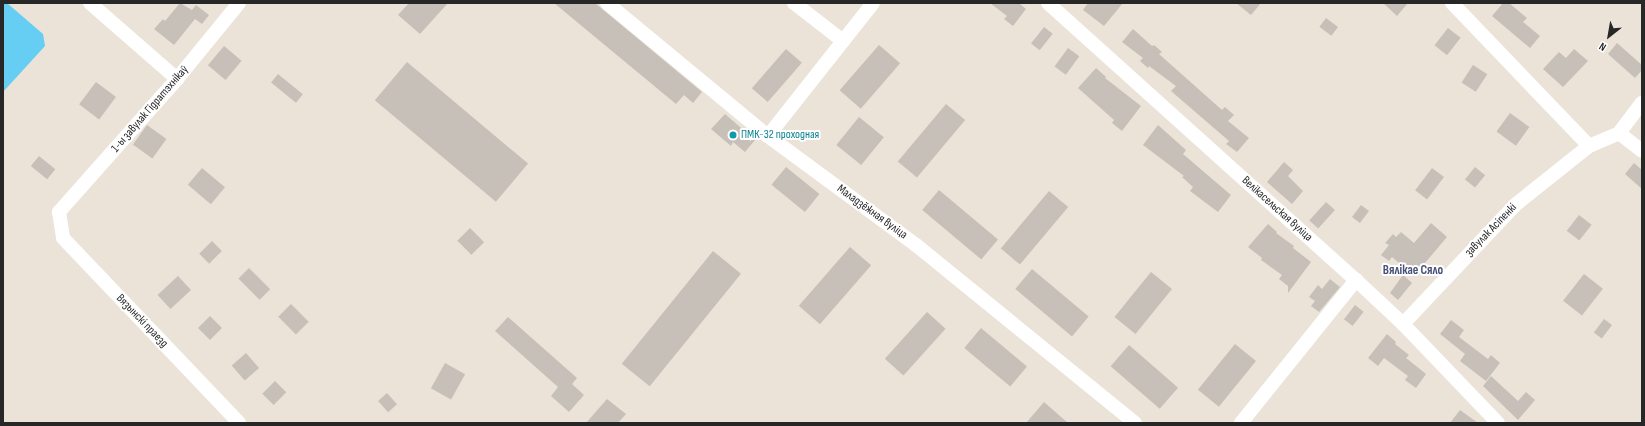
<!DOCTYPE html>
<meta charset="utf-8">
<style>
body{margin:0}
#map{position:relative;width:1645px;height:426px;overflow:hidden;background:#ebe3d8;font-family:"Sofia Sans Condensed",sans-serif}
div>[style]{position:absolute}
.water>*{inset:0;background:#66cef2}
.building>*{inset:0;background:#c6c0b8;transform-origin:0 0}
.minor>*{height:14px;margin:-7px;padding:0 7px;transform-origin:7px;border-radius:7px;background:#fff}
.dots>*{width:11px;height:11px;translate:-50% -50%;box-sizing:border-box;border:2px solid #fff;border-radius:50%}
span{translate:-50% -50%;white-space:nowrap;text-align:center;line-height:1.15;-webkit-text-stroke:4px #fff;paint-order:stroke}
.street-label{font-size:12px;color:#272727}
.culture-label{font-size:12px;color:#0d838f}
.left{translate:0 -50%;text-align:left}
.neighbourhood-label{font-size:13px;color:#475079;font-weight:700}
.frame{position:absolute;inset:0;border:4px solid #272727;pointer-events:none}
.north{position:absolute;left:1589px;top:16px;width:40px;height:40px;-webkit-text-stroke:3px #fff;paint-order:stroke;rotate:211deg;font-size:11px;font-weight:700;line-height:16px;text-align:center;color:#272727}
.north::after{content:'';display:block;margin:auto;width:14px;height:18px;background:#272727;clip-path:polygon(50% 0,100% 100%,50% 72%,0 100%)}
</style>
<div id="map">
<div class="water">
<i style="clip-path:polygon(3px 3px,7px 3px,43px 34px,45px 46px,3px 92px)"></i>
</div>
<div class="building">
<i style="clip-path:polygon(180px 3px,192px 10px,196px 5px,209px 15px,202px 24px,195px 19px,174px 45px,154px 29px,163px 19px,165px 21px)"></i>
<i style="clip-path:polygon(409px 3px,448px 3px,420px 34px,398px 15px)"></i>
<i style="clip-path:polygon(554px 3px,595px 3px,702px 92px,693px 103px,684px 95px,676px 104px)"></i>
<i style="clip-path:polygon(990px 3px,1019px 3px,1026px 9px,1013px 26px,1004px 19px,1007px 16px)"></i>
<i style="clip-path:polygon(1088px 3px,1123px 3px,1104px 26px,1083px 10px)"></i>
<i style="clip-path:polygon(1236px 3px,1261px 3px,1251px 15px)"></i>
<i style="clip-path:polygon(1383px 3px,1408px 3px,1397px 16px)"></i>
<i style="clip-path:polygon(1503px 3px,1509px 3px,1527px 18px,1523px 22px,1540px 36px,1530px 48px,1492px 16px)"></i>
<i style="left:1326px;top:18px;width:15px;height:11px;rotate:37deg"></i>
<i style="left:1044px;top:27px;width:11px;height:21px;rotate:38deg"></i>
<i style="left:1448px;top:28px;width:16px;height:22px;rotate:38deg"></i>
<i style="clip-path:polygon(1133px 29px,1152px 46px,1154px 45px,1162px 52px,1159px 54px,1222px 110px,1225px 107px,1234px 115px,1228px 121px,1249px 138px,1237px 152px,1226px 144px,1229px 141px,1171px 91px,1176px 86px,1149px 66px,1148px 68px,1140px 61px,1143px 58px,1122px 42px)"></i>
<i style="clip-path:polygon(1617px 43px,1642px 65px,1642px 70px,1635px 78px,1608px 54px)"></i>
<i style="left:879px;top:45px;width:28px;height:60px;rotate:41deg"></i>
<i style="left:224px;top:46px;width:23px;height:25px;rotate:40deg"></i>
<i style="left:1068px;top:48px;width:14px;height:23px;rotate:36deg"></i>
<i style="left:786px;top:49px;width:21px;height:52px;rotate:41deg"></i>
<i style="clip-path:polygon(1574px 49px,1588px 61px,1563px 87px,1543px 69px,1559px 52px,1566px 58px)"></i>
<i style="left:407px;top:62px;width:158px;height:50px;rotate:40deg"></i>
<i style="left:1473px;top:65px;width:17px;height:21px;rotate:33deg"></i>
<i style="clip-path:polygon(1096px 68px,1106px 77px,1105px 78px,1141px 106px,1122px 131px,1112px 123px,1114px 120px,1078px 88px)"></i>
<i style="left:278px;top:74px;width:32px;height:11px;rotate:39deg"></i>
<i style="left:96px;top:82px;width:25px;height:28px;rotate:37deg"></i>
<i style="left:946px;top:104px;width:25px;height:75px;rotate:40deg"></i>
<i style="left:1510px;top:113px;width:24px;height:23px;rotate:36deg"></i>
<i style="clip-path:polygon(725px 114px,755px 140px,745px 152px,733px 142px,731px 146px,711px 129px)"></i>
<i style="left:859px;top:117px;width:32px;height:36px;rotate:39deg"></i>
<i style="left:147px;top:125px;width:24px;height:24px;rotate:36deg"></i>
<i style="clip-path:polygon(1158px 125px,1186px 150px,1183px 154px,1231px 195px,1218px 212px,1190px 191px,1193px 187px,1182px 177px,1184px 176px,1143px 145px)"></i>
<i style="left:39px;top:156px;width:21px;height:13px;rotate:39deg"></i>
<i style="clip-path:polygon(1284px 162px,1293px 170px,1288px 176px,1303px 191px,1292px 204px,1267px 182px)"></i>
<i style="clip-path:polygon(1634px 163px,1642px 170px,1642px 189px,1625px 174px)"></i>
<i style="left:786px;top:167px;width:43px;height:23px;rotate:39deg"></i>
<i style="left:1475px;top:167px;width:13px;height:16px;rotate:39deg"></i>
<i style="left:202px;top:168px;width:30px;height:22px;rotate:40deg"></i>
<i style="left:1432px;top:168px;width:15px;height:28px;rotate:37deg"></i>
<i style="left:939px;top:190px;width:77px;height:26px;rotate:40deg"></i>
<i style="left:1049px;top:191px;width:25px;height:75px;rotate:40deg"></i>
<i style="left:1326px;top:202px;width:12px;height:25px;rotate:42deg"></i>
<i style="left:1361px;top:205px;width:10px;height:15px;rotate:37deg"></i>
<i style="left:1579px;top:215px;width:16px;height:20px;rotate:38deg"></i>
<i style="clip-path:polygon(1431px 223px,1447px 237px,1414px 276px,1392px 257px,1389px 261px,1381px 255px,1389px 245px,1385px 243px,1393px 234px,1396px 237px,1401px 232px,1414px 243px)"></i>
<i style="clip-path:polygon(1268px 224px,1277px 232px,1276px 233px,1294px 246px,1293px 248px,1311px 262px,1288px 293px,1288px 286px,1279px 279px,1282px 275px,1261px 260px,1262px 258px,1248px 247px)"></i>
<i style="left:470px;top:228px;width:20px;height:18px;rotate:45deg"></i>
<i style="left:212px;top:241px;width:14px;height:18px;rotate:45deg"></i>
<i style="left:850px;top:247px;width:28px;height:78px;rotate:41deg"></i>
<i style="left:713px;top:251px;width:36px;height:145px;rotate:39deg"></i>
<i style="left:249px;top:268px;width:30px;height:15px;rotate:45deg"></i>
<i style="left:1032px;top:269px;width:74px;height:26px;rotate:40deg"></i>
<i style="left:1151px;top:272px;width:27px;height:58px;rotate:39deg"></i>
<i style="left:1584px;top:274px;width:24px;height:34px;rotate:38deg"></i>
<i style="clip-path:polygon(1403px 275px,1412px 283px,1398px 300px,1390px 293px)"></i>
<i style="left:178px;top:276px;width:19px;height:28px;rotate:47deg"></i>
<i style="clip-path:polygon(1330px 279px,1340px 287px,1319px 312px,1311px 306px,1315px 301px,1309px 297px,1318px 285px,1322px 289px)"></i>
<i style="left:291px;top:304px;width:25px;height:18px;rotate:45deg"></i>
<i style="left:1355px;top:305px;width:11px;height:18px;rotate:38deg"></i>
<i style="left:927px;top:312px;width:25px;height:63px;rotate:42deg"></i>
<i style="left:210px;top:316px;width:17px;height:17px;rotate:45deg"></i>
<i style="clip-path:polygon(508px 317px,577px 378px,572px 384px,584px 395px,569px 412px,551px 396px,558px 387px,495px 331px)"></i>
<i style="left:1604px;top:319px;width:10px;height:17px;rotate:37deg"></i>
<i style="clip-path:polygon(1451px 320px,1464px 330px,1459px 337px,1488px 359px,1491px 355px,1500px 363px,1486px 381px,1460px 361px,1465px 354px,1440px 334px)"></i>
<i style="left:981px;top:328px;width:60px;height:26px;rotate:40deg"></i>
<i style="clip-path:polygon(1387px 334px,1396px 342px,1395px 344px,1409px 355px,1406px 358px,1426px 374px,1416px 388px,1405px 380px,1408px 376px,1384px 358px,1378px 366px,1368px 358px)"></i>
<i style="left:1235px;top:344px;width:27px;height:59px;rotate:39deg"></i>
<i style="left:1129px;top:345px;width:65px;height:28px;rotate:41deg"></i>
<i style="left:246px;top:353px;width:20px;height:19px;rotate:49deg"></i>
<i style="left:445px;top:363px;width:23px;height:29px;rotate:29deg"></i>
<i style="clip-path:polygon(1491px 376px,1518px 401px,1526px 392px,1535px 400px,1518px 420px,1483px 386px)"></i>
<i style="left:275px;top:381px;width:16px;height:18px;rotate:45deg"></i>
<i style="left:387px;top:393px;width:15px;height:12px;rotate:48deg"></i>
<i style="clip-path:polygon(607px 399px,626px 414px,618px 423px,586px 423px)"></i>
<i style="clip-path:polygon(1044px 402px,1068px 423px,1026px 423px)"></i>
<i style="clip-path:polygon(1460px 410px,1478px 423px,1450px 423px)"></i>
</div>
<div class="minor">
<i style="left:90px;top:3px;width:116px;rotate:41.1deg"></i>
<i style="left:239px;top:3px;width:98px;rotate:129.2deg"></i>
<i style="left:177px;top:79px;width:178px;rotate:131.6deg"></i>
<i style="left:59px;top:212px;width:26px;rotate:81deg"></i>
<i style="left:63px;top:238px;width:255px;rotate:46.4deg"></i>
<i style="left:607px;top:3px;width:209px;rotate:39.6deg"></i>
<i style="left:768px;top:136px;width:184px;rotate:36.4deg"></i>
<i style="left:916px;top:245px;width:282px;rotate:39.1deg"></i>
<i style="left:794px;top:3px;width:62px;rotate:37.8deg"></i>
<i style="left:1048px;top:3px;width:414px;rotate:42deg"></i>
<i style="left:1356px;top:280px;width:64px;rotate:43.1deg"></i>
<i style="left:1403px;top:324px;width:137px;rotate:46.2deg"></i>
<i style="left:1452px;top:3px;width:198px;rotate:46.2deg"></i>
<i style="left:1619px;top:133px;width:29px;rotate:38deg"></i>
<i style="left:768px;top:136px;width:169px;rotate:-51.7deg"></i>
<i style="left:1403px;top:324px;width:163px;rotate:-46.7deg"></i>
<i style="left:1515px;top:205px;width:95px;rotate:-38.6deg"></i>
<i style="left:1589px;top:146px;width:33px;rotate:-23deg"></i>
<i style="left:1619px;top:133px;width:38px;rotate:-53deg"></i>
<i style="left:1241px;top:423px;width:184px;rotate:-51.2deg"></i>
</div>
<div class="dots">
<i style="left:733px;top:135px;background:#0f9aa8"></i>
</div>
<div class="street-label">
<span style="left:150px;top:109px;rotate:-49deg">1-ы завулак Гідратэхнікаў</span>
<span style="left:1277px;top:209px;rotate:42deg">Велікасельская вуліца</span>
<span style="left:872px;top:212px;rotate:36deg">Маладзёжная вуліца</span>
<span style="left:1491px;top:230px;rotate:-46deg">завулак Асіпенкі</span>
<span style="left:142px;top:321px;rotate:46deg">Вязынскі праезд</span>
</div>
<div class="culture-label">
<span class="left" style="left:741px;top:135px">ПМК-32 проходная</span>
</div>
<div class="neighbourhood-label">
<span style="left:1413px;top:270px">Вялікае Сяло</span>
</div>
<div class="frame"></div>
<div class="north">N</div>
</div>
